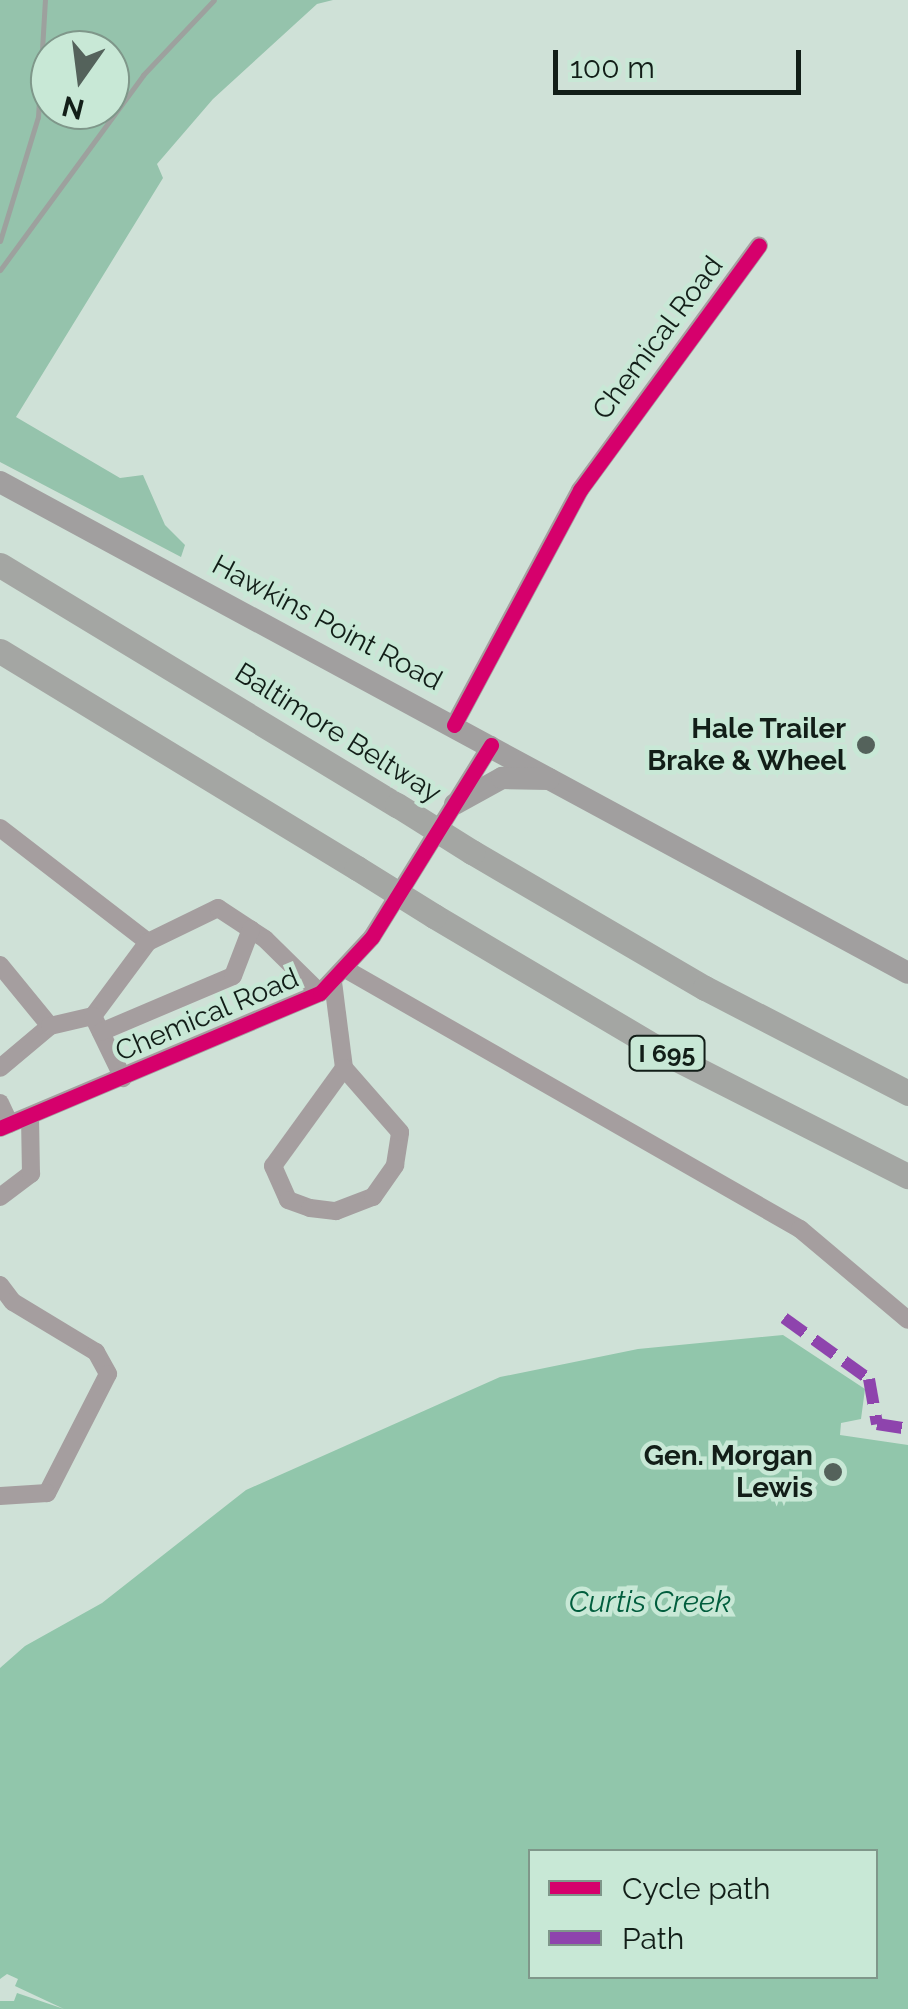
<!DOCTYPE html>
<style>
body{margin:0}
#map{position:relative;width:908px;height:2009px;overflow:hidden;background:#cfe1d7;font-family:Raleway,sans-serif}
div>[style]{position:absolute}
.forest>*{inset:0;background:#95c3ac}
.water>*{inset:0;background:#91c6ab}
.pier>*{inset:0;background:#cfe1d7}
.minor>*{height:18px;margin:-9px;padding:0 9px;transform-origin:9px;border-radius:9px;background:#a59e9f}
.major>*{height:22px;margin:-11px;padding:0 11px;transform-origin:11px;border-radius:11px;background:#a19f9f}
.highway>*{height:25px;margin:-12.5px;padding:0 12.5px;transform-origin:12.5px;border-radius:12.5px;background:#a4a6a3}
.rail>*{height:5px;margin:-2.5px;padding:0 2.5px;transform-origin:2.5px;border-radius:2.5px;background:#9da19e}
.highway-bridge>*{height:25px;margin:-12.5px;padding:0 12.5px;transform-origin:12.5px;border-radius:12.5px;background:#a4a6a3}
.quiet>*{height:12px;margin-top:-6px;transform-origin:0;background:repeating-linear-gradient(90deg,#8e44ad 0 25px,transparent 0 37px)}
.cycleway>*{height:15px;margin:-7.5px;padding:0 7.5px;transform-origin:7.5px;border-radius:7.5px;background:#d6006c}
.dots>*{width:28px;height:28px;translate:-50% -50%;box-sizing:border-box;border:5px solid #c8e8d6;border-radius:50%}
span{translate:-50% -50%;white-space:nowrap;text-align:center;line-height:1.15;-webkit-text-stroke:9px #c8e8d6;paint-order:stroke}
.shield-label span{padding:2px 8px;background:#c8e8d6;border:2px solid;border-radius:8px;-webkit-text-stroke-width:0}
.shield-label{font-size:25px;color:#121e18;font-weight:700}
.street-label{font-size:28px;color:#121e18}
.poi-label{font-size:28px;color:#121e18;font-weight:700}
.right{translate:-100% -50%;text-align:right}
.water-label{font-size:30px;color:#015d3d;font-style:italic}
.legend{position:absolute;left:528px;top:1849px;width:350px;height:130px;box-sizing:border-box;background:#c8e8d6;border:2px solid #7f978a;margin:0;padding:12px 18px;list-style:none;font-size:30px;color:#121e18}
.legend li{display:flex;align-items:center;gap:20px;height:50px}
.legend b{width:50px;border:2px solid #7f978a}
.north{position:absolute;left:30px;top:30px;width:100px;height:100px;box-sizing:border-box;background:#c8e8d6;border:2px solid #7f978a;border-radius:50%;rotate:194deg;font-size:28px;font-weight:700;line-height:40px;text-align:center;color:#121e18}
.north::after{content:'';display:block;margin:auto;width:35px;height:45px;background:#54625b;clip-path:polygon(50% 0,100% 100%,50% 72%,0 100%)}
.scale{position:absolute;left:553px;top:50px;width:248px;height:45px;box-sizing:border-box;border:5px solid #121e18;border-top:0;padding-left:12px;font-size:30px;line-height:35px;white-space:nowrap;color:#121e18;-webkit-text-stroke:8px #c8e8d6;paint-order:stroke}
</style>
<div id="map">
<div class="forest">
<i style="clip-path:polygon(evenodd,0 0,333px 0,317px 4px,213px 99px,157px 164px,163px 178px,16px 417px,120px 478px,143px 475px,165px 525px,185px 545px,181px 557px,0 462px,0 0,50px 50px,110px 50px,110px 110px,50px 110px,50px 50px)"></i>
</div>
<div class="water">
<i style="clip-path:polygon(evenodd,783px 1335px,865px 1389px,861px 1419px,841px 1423px,840px 1435px,908px 1445px,908px 2009px,0 2009px,0 1668px,25px 1646px,102px 1603px,246px 1490px,500px 1377px,638px 1349px,783px 1335px,530px 1852px,876px 1852px,876px 1976px,530px 1976px,530px 1852px)"></i>
</div>
<div class="pier">
<i style="clip-path:polygon(7px 1974px,18px 1979px,15px 1986px,64px 2009px,17px 1993px,14px 2001px,0 2001px,0 1979px)"></i>
</div>
<div class="minor">
<i style="left:454px;top:725px;width:267px;rotate:-61.8deg"></i>
<i style="left:580px;top:490px;width:303px;rotate:-53.8deg"></i>
<i style="left:0;top:828px;width:187px;rotate:37.6deg"></i>
<i style="left:0;top:965px;width:79px;rotate:50.7deg"></i>
<i style="left:50px;top:1026px;width:65px;rotate:140deg"></i>
<i style="left:347px;top:970px;width:522px;rotate:29.76deg"></i>
<i style="left:800px;top:1229px;width:141px;rotate:40.1deg"></i>
<i style="left:333px;top:982px;width:87px;rotate:82.7deg"></i>
<i style="left:344px;top:1068px;width:121px;rotate:125.9deg"></i>
<i style="left:273px;top:1166px;width:37px;rotate:66deg"></i>
<i style="left:288px;top:1200px;width:23px;rotate:20deg"></i>
<i style="left:310px;top:1208px;width:26px;rotate:7deg"></i>
<i style="left:336px;top:1211px;width:40px;rotate:-21deg"></i>
<i style="left:373px;top:1197px;width:39px;rotate:-55deg"></i>
<i style="left:395px;top:1165px;width:33px;rotate:-81deg"></i>
<i style="left:400px;top:1132px;width:85px;rotate:-131.2deg"></i>
<i style="left:93px;top:1016px;width:92px;rotate:-53.4deg"></i>
<i style="left:148px;top:942px;width:78px;rotate:-25.9deg"></i>
<i style="left:218px;top:908px;width:56px;rotate:33.4deg"></i>
<i style="left:265px;top:939px;width:77px;rotate:44.5deg"></i>
<i style="left:50px;top:1026px;width:44px;rotate:-13.1deg"></i>
<i style="left:93px;top:1016px;width:69px;rotate:64.2deg"></i>
<i style="left:101px;top:1032px;width:143px;rotate:-23deg"></i>
<i style="left:233px;top:976px;width:50px;rotate:-69deg"></i>
<i style="left:0;top:1103px;width:23px;rotate:65deg"></i>
<i style="left:0;top:1128px;width:347px;rotate:-22.9deg"></i>
<i style="left:320px;top:993px;width:76px;rotate:-47.1deg"></i>
<i style="left:372px;top:937px;width:226px;rotate:-58.2deg"></i>
<i style="left:0;top:1197px;width:39px;rotate:-37deg"></i>
<i style="left:31px;top:1174px;width:58px;rotate:-91deg"></i>
<i style="left:0;top:1285px;width:21px;rotate:53deg"></i>
<i style="left:13px;top:1302px;width:97px;rotate:31.1deg"></i>
<i style="left:96px;top:1352px;width:25px;rotate:61deg"></i>
<i style="left:108px;top:1374px;width:134px;rotate:117.1deg"></i>
<i style="left:47px;top:1493px;width:47px;rotate:176.3deg"></i>
</div>
<div class="major">
<i style="left:0;top:482px;width:1032px;rotate:28.4deg"></i>
<i style="left:455px;top:804px;width:54px;rotate:-29deg"></i>
<i style="left:502px;top:778px;width:47px;rotate:1.2deg"></i>
</div>
<div class="highway">
<i style="left:0;top:565px;width:464px;rotate:31.2deg"></i>
<i style="left:0;top:651px;width:418px;rotate:31.3deg"></i>
<i style="left:472px;top:852px;width:270px;rotate:30.3deg"></i>
<i style="left:705px;top:988px;width:229px;rotate:27.3deg"></i>
<i style="left:434px;top:916px;width:273px;rotate:30.6deg"></i>
<i style="left:669px;top:1055px;width:268px;rotate:26.9deg"></i>
</div>
<div class="rail">
<i style="left:0;top:241px;width:130px;rotate:-73deg"></i>
<i style="left:38px;top:117px;width:117px;rotate:-86.6deg"></i>
<i style="left:0;top:270px;width:242px;rotate:-53.7deg"></i>
<i style="left:143px;top:75px;width:103px;rotate:-46.6deg"></i>
</div>
<div class="highway-bridge">
<i style="left:397px;top:805px;width:89px;rotate:32.1deg"></i>
<i style="left:357px;top:868px;width:91px;rotate:31.9deg"></i>
</div>
<div class="quiet">
<i style="left:784px;top:1318px;width:105px;rotate:35.7deg"></i>
<i style="left:869px;top:1379px;width:46px;rotate:79.9deg"></i>
<i style="left:877px;top:1424px;width:31px;rotate:9deg"></i>
</div>
<div class="cycleway">
<i style="left:454px;top:725px;width:267px;rotate:-61.8deg"></i>
<i style="left:580px;top:490px;width:303px;rotate:-53.8deg"></i>
<i style="left:0;top:1128px;width:347px;rotate:-22.9deg"></i>
<i style="left:320px;top:993px;width:76px;rotate:-47.1deg"></i>
<i style="left:372px;top:937px;width:226px;rotate:-58.2deg"></i>
</div>
<div class="dots">
<i style="left:866px;top:745px;background:#54625b"></i>
<i style="left:833px;top:1472px;background:#54625b"></i>
</div>
<div class="shield-label">
<span style="left:667px;top:1053px">I 695</span>
</div>
<div class="street-label">
<span style="left:658px;top:338px;rotate:-53deg">Chemical Road</span>
<span style="left:327px;top:623px;rotate:28deg">Hawkins Point Road</span>
<span style="left:338px;top:733px;rotate:32deg">Baltimore Beltway</span>
<span style="left:207px;top:1015px;rotate:-23deg">Chemical Road</span>
</div>
<div class="poi-label">
<span class="right" style="left:846px;top:745px">Hale Trailer<br>Brake &amp; Wheel</span>
<span class="right" style="left:813px;top:1472px">Gen. Morgan<br>Lewis</span>
</div>
<div class="water-label">
<span style="left:650px;top:1602px">Curtis Creek</span>
</div>
<ul class="legend">
<li><b style="height:12px;background:#d6006c"></b>Cycle path</li>
<li><b style="height:12px;background:#8e44ad"></b>Path</li>
</ul>
<div class="north">N</div>
<div class="scale">100 m</div>
</div>
